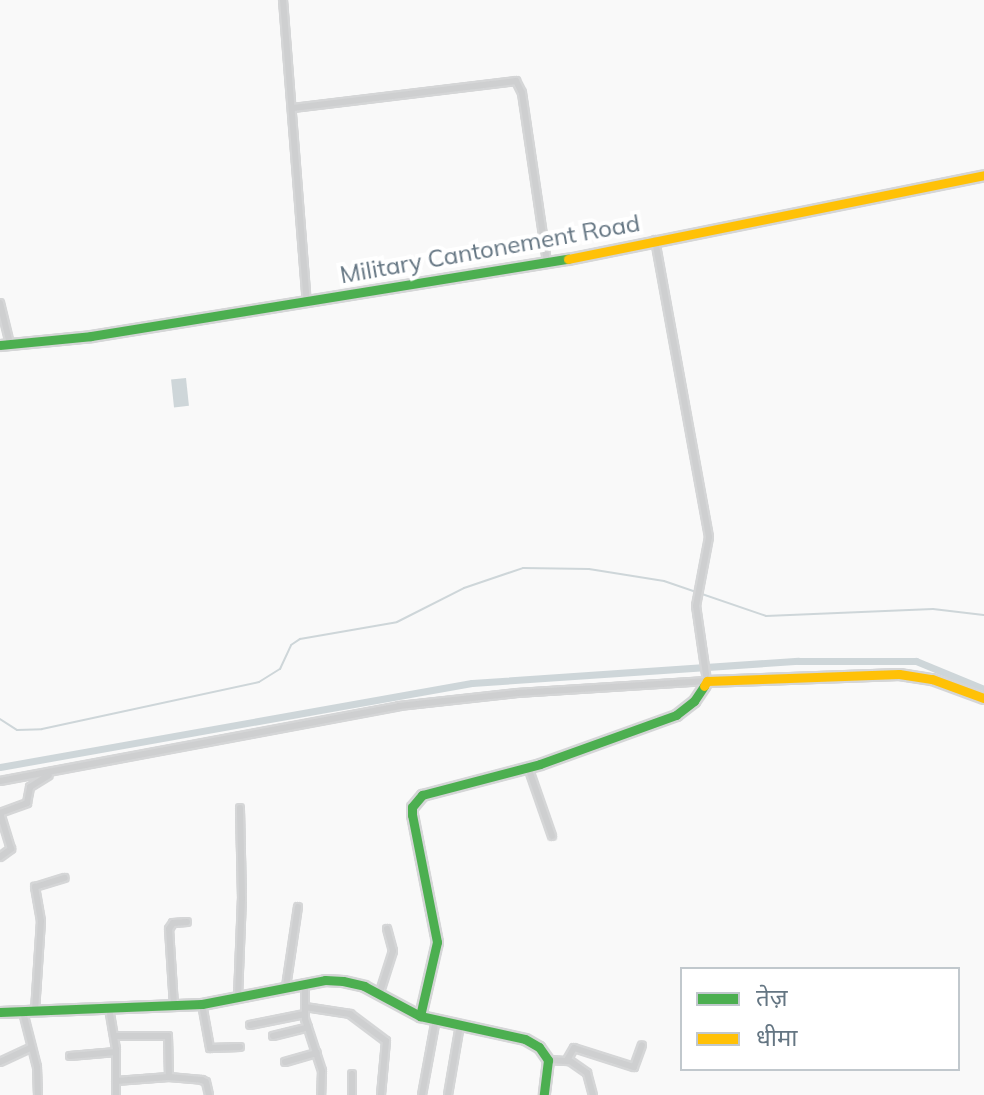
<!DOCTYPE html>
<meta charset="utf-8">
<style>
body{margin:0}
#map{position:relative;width:984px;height:1095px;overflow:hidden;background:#f9f9f9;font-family:Mulish,"Noto Sans Devanagari",sans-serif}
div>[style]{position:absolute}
.water>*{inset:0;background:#ced6d9;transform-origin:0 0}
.stream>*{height:2px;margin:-1px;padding:0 1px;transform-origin:1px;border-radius:1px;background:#ced6d9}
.canal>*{height:7px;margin:-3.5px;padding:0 3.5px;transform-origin:3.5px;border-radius:3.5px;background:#ced6d9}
.roads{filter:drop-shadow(2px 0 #d5d6d7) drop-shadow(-2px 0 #d5d6d7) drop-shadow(0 2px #d5d6d7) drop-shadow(0 -2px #d5d6d7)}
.street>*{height:6px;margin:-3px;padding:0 3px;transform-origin:3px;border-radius:3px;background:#cecfd0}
.fast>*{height:9px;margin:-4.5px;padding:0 4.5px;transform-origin:4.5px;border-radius:4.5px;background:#4caf50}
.slow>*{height:9px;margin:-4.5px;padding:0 4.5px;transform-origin:4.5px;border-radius:4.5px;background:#ffc107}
span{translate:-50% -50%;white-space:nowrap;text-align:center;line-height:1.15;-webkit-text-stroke:8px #fff;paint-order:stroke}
.street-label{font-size:24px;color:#657683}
.legend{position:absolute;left:680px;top:967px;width:280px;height:104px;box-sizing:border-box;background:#fff;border:2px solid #c1c8cd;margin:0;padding:10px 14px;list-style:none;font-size:24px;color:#657683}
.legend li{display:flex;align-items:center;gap:16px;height:40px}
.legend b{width:40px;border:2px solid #c1c8cd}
</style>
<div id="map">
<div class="water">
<i style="left:186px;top:378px;width:28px;height:15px;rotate:84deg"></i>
</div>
<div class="stream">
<i style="left:0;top:719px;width:20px;rotate:33deg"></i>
<i style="left:17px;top:730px;width:25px;rotate:-2deg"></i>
<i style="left:42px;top:729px;width:222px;rotate:-12.2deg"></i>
<i style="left:259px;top:682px;width:25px;rotate:-32deg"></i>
<i style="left:280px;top:669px;width:26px;rotate:-65deg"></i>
<i style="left:291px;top:645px;width:11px;rotate:-34deg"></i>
<i style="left:300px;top:639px;width:98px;rotate:-9.9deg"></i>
<i style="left:397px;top:622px;width:75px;rotate:-26.9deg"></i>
<i style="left:464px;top:588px;width:62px;rotate:-18.7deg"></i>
<i style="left:523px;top:568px;width:66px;rotate:0.9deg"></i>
<i style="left:589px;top:569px;width:76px;rotate:9.1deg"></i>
<i style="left:664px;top:581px;width:108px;rotate:18.9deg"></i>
<i style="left:766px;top:616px;width:167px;rotate:-2.4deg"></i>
<i style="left:933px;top:609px;width:51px;rotate:6.7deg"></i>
</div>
<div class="canal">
<i style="left:0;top:767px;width:479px;rotate:-10.1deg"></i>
<i style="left:472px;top:683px;width:327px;rotate:-3.9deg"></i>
<i style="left:798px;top:661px;width:118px"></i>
<i style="left:916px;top:661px;width:74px;rotate:22.4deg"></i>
</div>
<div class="roads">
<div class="street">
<i style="left:283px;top:0;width:303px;rotate:85.5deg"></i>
<i style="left:293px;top:108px;width:225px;rotate:-6.9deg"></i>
<i style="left:516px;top:81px;width:13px;rotate:63deg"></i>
<i style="left:522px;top:93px;width:172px;rotate:81.6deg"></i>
<i style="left:0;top:303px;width:42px;rotate:76.3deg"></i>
<i style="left:528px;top:767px;width:73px;rotate:70.8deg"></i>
<i style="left:0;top:781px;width:406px;rotate:-10.6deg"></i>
<i style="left:399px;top:706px;width:119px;rotate:-6.3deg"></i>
<i style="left:517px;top:693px;width:190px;rotate:-3.6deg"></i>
<i style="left:707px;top:681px;width:76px;rotate:-98.3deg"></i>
<i style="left:696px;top:606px;width:70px;rotate:-79.3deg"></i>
<i style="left:709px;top:537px;width:302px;rotate:-100.3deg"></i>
<i style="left:0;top:857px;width:14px;rotate:-36deg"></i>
<i style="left:11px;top:849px;width:38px;rotate:-107deg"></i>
<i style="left:0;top:813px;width:29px;rotate:-20deg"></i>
<i style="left:27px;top:803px;width:16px;rotate:-79deg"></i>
<i style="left:30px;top:787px;width:22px;rotate:-32deg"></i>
<i style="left:305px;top:983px;width:36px;rotate:90deg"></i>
<i style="left:305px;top:1019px;width:55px;rotate:71.9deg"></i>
<i style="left:322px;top:1071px;width:24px;rotate:92deg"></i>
<i style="left:286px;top:987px;width:81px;rotate:-81.5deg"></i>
<i style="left:379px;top:995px;width:46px;rotate:-72.3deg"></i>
<i style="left:393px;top:951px;width:23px;rotate:-105deg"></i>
<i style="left:238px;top:997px;width:99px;rotate:-87.7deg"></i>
<i style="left:242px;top:898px;width:90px;rotate:-91.3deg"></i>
<i style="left:202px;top:1004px;width:45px;rotate:79.7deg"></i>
<i style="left:210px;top:1048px;width:30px;rotate:-2deg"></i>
<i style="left:174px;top:1006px;width:77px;rotate:-93.7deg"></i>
<i style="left:169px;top:929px;width:7px;rotate:-56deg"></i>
<i style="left:173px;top:923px;width:14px;rotate:-4deg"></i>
<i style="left:305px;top:1007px;width:46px;rotate:8.8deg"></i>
<i style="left:350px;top:1014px;width:45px;rotate:36.9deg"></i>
<i style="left:386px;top:1041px;width:54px;rotate:95.3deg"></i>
<i style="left:109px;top:1008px;width:42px;rotate:80.3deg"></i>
<i style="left:116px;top:1049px;width:46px;rotate:90deg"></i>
<i style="left:35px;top:1011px;width:90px;rotate:-86.2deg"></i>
<i style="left:41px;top:921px;width:35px;rotate:-100deg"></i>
<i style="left:35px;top:887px;width:31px;rotate:-17deg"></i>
<i style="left:23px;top:1012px;width:57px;rotate:75.7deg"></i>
<i style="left:37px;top:1067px;width:28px;rotate:88deg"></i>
<i style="left:250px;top:1025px;width:56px;rotate:-11.3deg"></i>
<i style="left:114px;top:1036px;width:54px"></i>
<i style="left:168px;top:1036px;width:41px;rotate:88.6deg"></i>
<i style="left:273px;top:1036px;width:36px;rotate:-14deg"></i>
<i style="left:70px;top:1056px;width:46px;rotate:-5deg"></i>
<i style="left:548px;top:1060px;width:22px;rotate:3deg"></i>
<i style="left:570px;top:1061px;width:21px;rotate:35deg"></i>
<i style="left:587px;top:1073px;width:23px;rotate:75deg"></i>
<i style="left:567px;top:1060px;width:14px;rotate:-60deg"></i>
<i style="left:574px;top:1048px;width:63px;rotate:17.6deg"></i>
<i style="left:634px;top:1067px;width:23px;rotate:-70deg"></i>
<i style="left:0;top:1062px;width:35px;rotate:-25deg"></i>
<i style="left:285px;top:1062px;width:33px;rotate:-16deg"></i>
<i style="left:116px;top:1081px;width:53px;rotate:-4.3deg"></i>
<i style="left:169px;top:1077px;width:33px;rotate:5deg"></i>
<i style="left:202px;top:1080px;width:4px;rotate:27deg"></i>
<i style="left:206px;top:1082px;width:13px;rotate:77deg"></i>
<i style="left:352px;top:1095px;width:21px;rotate:-90deg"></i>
<i style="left:422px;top:1095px;width:77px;rotate:-79.6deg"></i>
<i style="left:448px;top:1095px;width:71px;rotate:-80.3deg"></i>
</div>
<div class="fast">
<i style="left:0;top:345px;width:91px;rotate:-5.6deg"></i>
<i style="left:91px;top:336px;width:483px;rotate:-9.2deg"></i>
<i style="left:0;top:1012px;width:202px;rotate:-2.3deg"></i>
<i style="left:202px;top:1004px;width:125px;rotate:-11deg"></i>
<i style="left:325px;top:980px;width:18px;rotate:3deg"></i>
<i style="left:343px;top:981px;width:22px;rotate:13deg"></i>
<i style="left:364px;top:986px;width:64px;rotate:28.2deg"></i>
<i style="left:420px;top:1016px;width:107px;rotate:12.4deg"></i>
<i style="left:525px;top:1039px;width:16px;rotate:30deg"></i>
<i style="left:539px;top:1047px;width:16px;rotate:55deg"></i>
<i style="left:548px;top:1060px;width:35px;rotate:97deg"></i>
<i style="left:420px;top:1016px;width:76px;rotate:-77.1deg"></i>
<i style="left:437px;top:942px;width:129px;rotate:-101.1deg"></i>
<i style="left:412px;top:815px;width:8px;rotate:-90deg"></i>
<i style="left:412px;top:807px;width:16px;rotate:-50deg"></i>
<i style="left:422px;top:795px;width:122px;rotate:-14.7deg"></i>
<i style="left:540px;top:764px;width:145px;rotate:-19.8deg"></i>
<i style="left:676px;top:715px;width:23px;rotate:-38deg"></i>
<i style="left:694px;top:701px;width:18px;rotate:-56deg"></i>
</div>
<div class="slow">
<i style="left:568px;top:259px;width:424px;rotate:-11.4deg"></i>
<i style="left:704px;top:686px;width:6px;rotate:-59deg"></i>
<i style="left:707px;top:681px;width:192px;rotate:-2.1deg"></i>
<i style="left:899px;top:674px;width:33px;rotate:9deg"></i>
<i style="left:932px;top:679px;width:55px;rotate:20.1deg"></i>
</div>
</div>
<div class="street-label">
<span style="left:490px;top:249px;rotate:-10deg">Military Cantonement Road</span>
</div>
<ul class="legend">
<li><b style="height:10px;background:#4caf50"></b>तेज़</li>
<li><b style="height:10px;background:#ffc107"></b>धीमा</li>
</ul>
</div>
